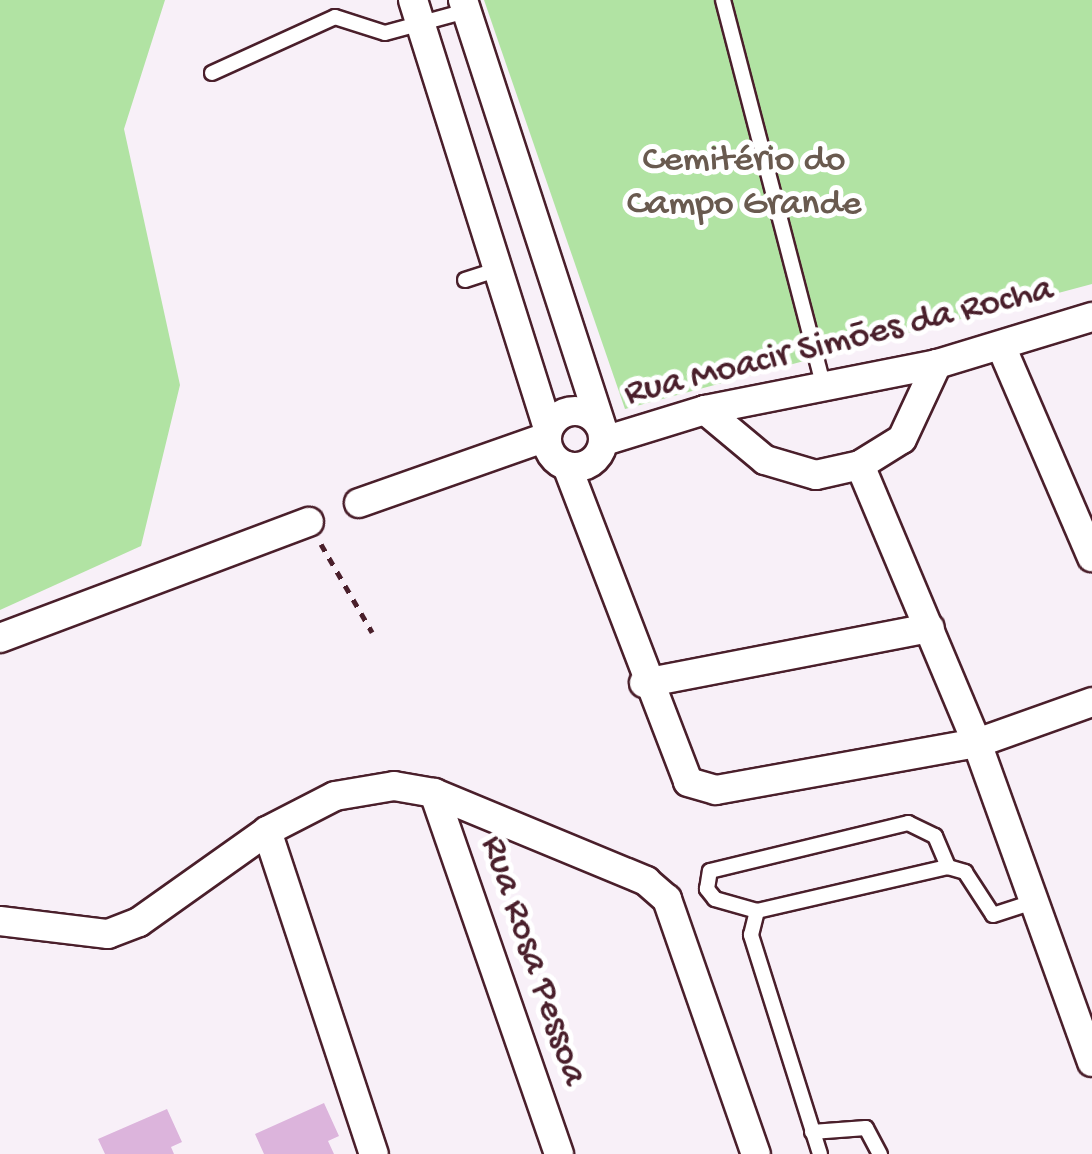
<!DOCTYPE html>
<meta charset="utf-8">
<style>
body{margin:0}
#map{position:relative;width:1092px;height:1154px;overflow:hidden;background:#f8f0f8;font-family:"Gochi Hand",sans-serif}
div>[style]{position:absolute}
.green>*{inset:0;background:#b1e3a3}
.building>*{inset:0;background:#dcb4dc}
.path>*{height:5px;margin-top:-2.5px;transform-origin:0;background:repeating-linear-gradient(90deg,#4a1f2b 0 8px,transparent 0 16px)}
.roads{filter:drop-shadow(2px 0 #4a1f2b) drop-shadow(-2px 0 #4a1f2b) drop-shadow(0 2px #4a1f2b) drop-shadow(0 -2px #4a1f2b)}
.service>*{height:14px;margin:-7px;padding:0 7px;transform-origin:7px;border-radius:7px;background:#fff}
.minor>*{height:28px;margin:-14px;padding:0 14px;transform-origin:14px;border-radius:14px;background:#fff}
.minor>.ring{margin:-14px;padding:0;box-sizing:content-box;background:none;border:28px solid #fff;border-radius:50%}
span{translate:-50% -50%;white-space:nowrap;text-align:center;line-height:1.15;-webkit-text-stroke:10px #fff;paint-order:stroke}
.park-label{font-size:38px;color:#695a4f}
.street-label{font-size:38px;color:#4a1f2b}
</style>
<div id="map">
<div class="green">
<i style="clip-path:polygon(0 0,165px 0,124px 129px,180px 385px,141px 546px,0 610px)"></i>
<i style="clip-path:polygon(484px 0,1092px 0,1092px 284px,625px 409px)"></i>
</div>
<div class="building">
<i style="clip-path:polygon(324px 1103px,339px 1136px,328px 1141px,334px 1154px,264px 1154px,255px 1134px)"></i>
<i style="clip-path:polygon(167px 1109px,182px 1142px,171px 1147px,174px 1154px,105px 1154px,98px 1139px)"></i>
</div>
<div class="path">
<i style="left:321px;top:544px;width:102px;rotate:59.9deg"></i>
</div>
<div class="roads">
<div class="service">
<i style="left:723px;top:0;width:397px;rotate:75.4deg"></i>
<i style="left:212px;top:73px;width:135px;rotate:-24.5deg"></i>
<i style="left:335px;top:17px;width:52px;rotate:17.7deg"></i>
<i style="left:385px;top:33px;width:84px;rotate:-15.2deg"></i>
<i style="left:465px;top:280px;width:32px;rotate:-18deg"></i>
<i style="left:757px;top:911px;width:44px;rotate:-164.1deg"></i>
<i style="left:715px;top:899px;width:13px;rotate:-129deg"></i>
<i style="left:707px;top:889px;width:18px;rotate:-81deg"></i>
<i style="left:710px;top:871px;width:204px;rotate:-13.6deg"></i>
<i style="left:908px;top:823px;width:30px;rotate:26deg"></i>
<i style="left:935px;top:836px;width:34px;rotate:67deg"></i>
<i style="left:812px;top:1132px;width:54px;rotate:-4.2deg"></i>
<i style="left:866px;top:1128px;width:30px;rotate:62deg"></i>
<i style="left:820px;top:1154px;width:230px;rotate:-107.5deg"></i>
<i style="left:751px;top:935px;width:25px;rotate:-76deg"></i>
<i style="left:757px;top:911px;width:196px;rotate:-13deg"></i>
<i style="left:948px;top:867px;width:18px;rotate:16deg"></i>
<i style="left:965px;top:872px;width:51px;rotate:56.9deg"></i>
<i style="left:993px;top:915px;width:42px;rotate:-18deg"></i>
</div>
<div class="minor">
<i style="left:413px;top:0;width:450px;rotate:72.5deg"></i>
<i style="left:463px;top:0;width:450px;rotate:72deg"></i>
<i style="left:1001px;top:346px;width:230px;rotate:66.7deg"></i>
<i style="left:705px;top:410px;width:78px;rotate:39.8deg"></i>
<i style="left:765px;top:460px;width:53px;rotate:16.4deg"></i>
<i style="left:816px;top:475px;width:45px;rotate:-12.8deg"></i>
<i style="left:860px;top:465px;width:49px;rotate:-31.8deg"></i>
<i style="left:902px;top:439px;width:83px;rotate:-65deg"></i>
<i class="ring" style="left:547px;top:411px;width:28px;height:28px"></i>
<i style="left:604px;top:441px;width:106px;rotate:-17.1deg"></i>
<i style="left:705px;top:410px;width:237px;rotate:-11.2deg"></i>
<i style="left:937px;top:364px;width:162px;rotate:-16.9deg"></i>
<i style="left:860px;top:465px;width:302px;rotate:67.2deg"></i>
<i style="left:977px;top:743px;width:339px;rotate:70.2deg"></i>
<i style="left:567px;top:466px;width:338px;rotate:69deg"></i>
<i style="left:688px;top:782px;width:29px;rotate:16deg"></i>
<i style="left:716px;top:790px;width:265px;rotate:-10.2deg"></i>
<i style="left:977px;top:743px;width:122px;rotate:-19.6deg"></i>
<i style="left:359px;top:503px;width:198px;rotate:-19.4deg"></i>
<i style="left:0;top:638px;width:330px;rotate:-20.6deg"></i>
<i style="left:644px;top:683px;width:291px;rotate:-10.9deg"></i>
<i style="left:434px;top:793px;width:382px;rotate:70.9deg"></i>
<i style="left:267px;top:831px;width:340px;rotate:71.7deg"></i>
<i style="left:0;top:921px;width:109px;rotate:6.9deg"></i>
<i style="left:108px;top:934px;width:33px;rotate:-21deg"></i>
<i style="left:139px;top:922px;width:157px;rotate:-35.4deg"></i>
<i style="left:267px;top:831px;width:76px;rotate:-27.2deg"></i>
<i style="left:335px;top:796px;width:60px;rotate:-9.6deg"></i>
<i style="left:394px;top:786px;width:41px;rotate:9.9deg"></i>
<i style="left:434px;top:793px;width:230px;rotate:22.5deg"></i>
<i style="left:646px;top:881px;width:28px;rotate:41deg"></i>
<i style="left:667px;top:899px;width:270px;rotate:70.8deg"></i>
</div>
</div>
<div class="park-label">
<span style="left:744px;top:184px">Cemitério do<br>Campo Grande</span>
</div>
<div class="street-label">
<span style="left:839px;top:343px;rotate:-14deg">Rua Moacir Simões da Rocha</span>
<span style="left:532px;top:961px;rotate:71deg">Rua Rosa Pessoa</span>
</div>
</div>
